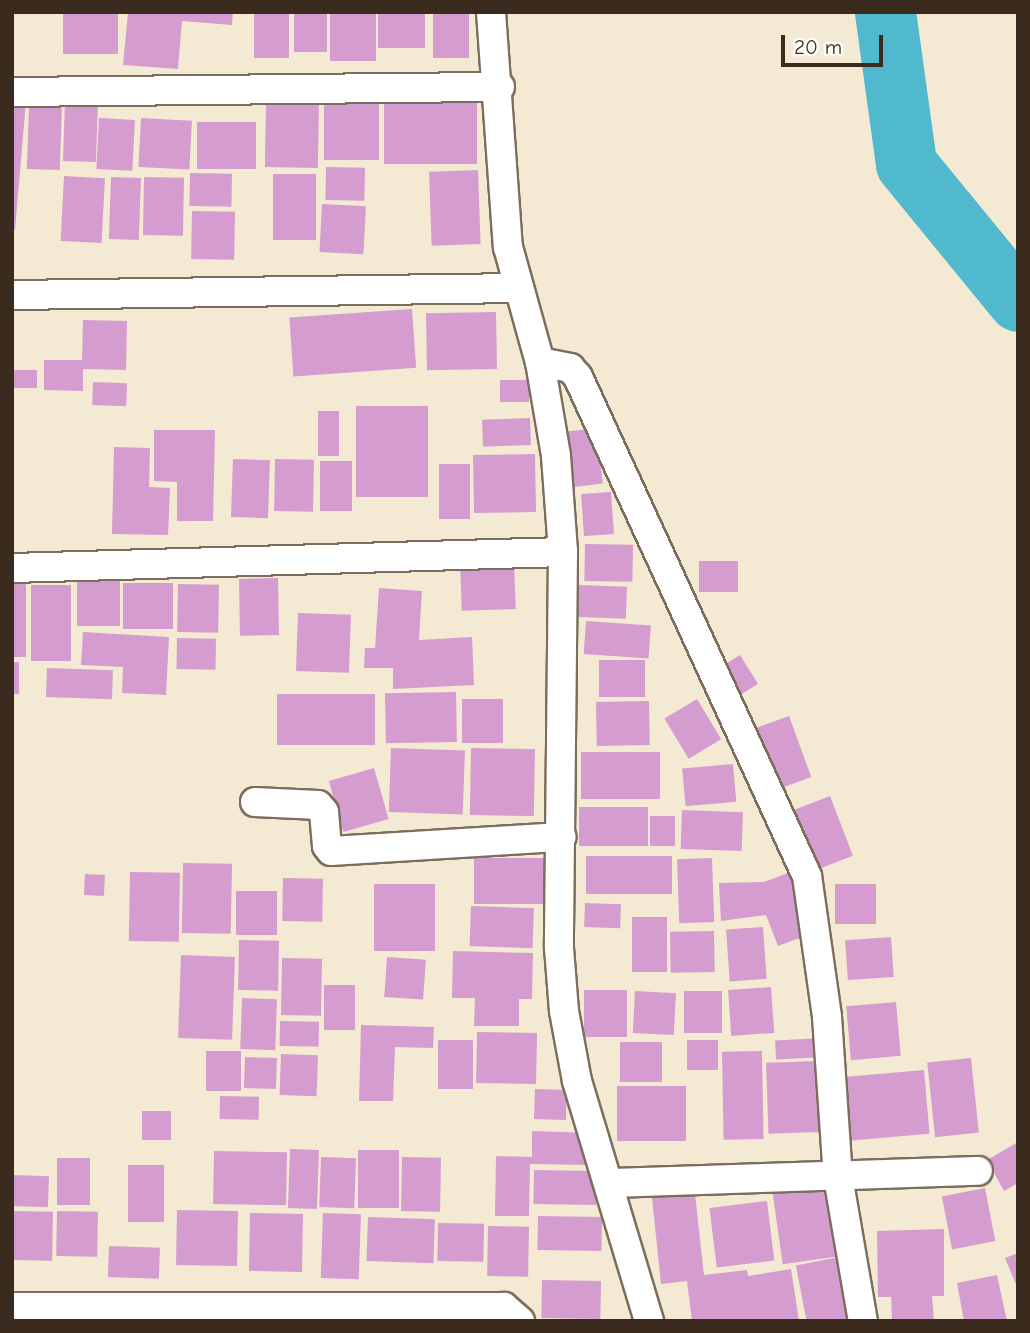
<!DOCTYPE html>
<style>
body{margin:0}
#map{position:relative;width:1030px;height:1333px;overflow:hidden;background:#f4e9d3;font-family:"Comic Neue",sans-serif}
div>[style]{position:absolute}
.river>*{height:61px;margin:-30.5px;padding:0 30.5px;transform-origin:30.5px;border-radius:30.5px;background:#50b9cd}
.building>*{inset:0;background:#d59dcf;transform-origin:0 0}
.roads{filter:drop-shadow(2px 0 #7c6d5d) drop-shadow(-2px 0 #7c6d5d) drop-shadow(0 2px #7c6d5d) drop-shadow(0 -2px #7c6d5d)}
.minor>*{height:28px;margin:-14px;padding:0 14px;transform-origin:14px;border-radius:14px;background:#fff}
span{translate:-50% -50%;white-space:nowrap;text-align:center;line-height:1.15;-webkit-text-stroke:6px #fdfcf7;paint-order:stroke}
.frame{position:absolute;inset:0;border:14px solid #3b2a1e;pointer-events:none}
.scale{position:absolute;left:781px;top:35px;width:102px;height:32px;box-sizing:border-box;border:4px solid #3b2a1e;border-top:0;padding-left:9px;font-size:21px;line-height:24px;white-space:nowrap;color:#3b2a1e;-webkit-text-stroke:5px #fdfcf7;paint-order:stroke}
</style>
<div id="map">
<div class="river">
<i style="left:885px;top:12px;width:153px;rotate:82.1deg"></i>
<i style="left:906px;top:164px;width:177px;rotate:50.7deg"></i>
</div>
<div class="building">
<i style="left:63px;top:12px;width:55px;height:42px"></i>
<i style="clip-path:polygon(128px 12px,233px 12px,232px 25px,182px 21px,178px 69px,123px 65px)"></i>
<i style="left:254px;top:12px;width:35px;height:46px"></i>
<i style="left:294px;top:12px;width:33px;height:40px"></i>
<i style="left:330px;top:12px;width:46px;height:49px"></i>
<i style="left:378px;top:12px;width:47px;height:36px"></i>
<i style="left:433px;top:12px;width:36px;height:46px"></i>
<i style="left:384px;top:93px;width:93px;height:71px"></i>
<i style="clip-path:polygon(12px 100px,26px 101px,15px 230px,12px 230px)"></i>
<i style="left:65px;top:101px;width:33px;height:60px;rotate:2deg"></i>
<i style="left:266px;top:102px;width:53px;height:65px;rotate:1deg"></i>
<i style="left:379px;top:102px;width:58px;height:55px;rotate:90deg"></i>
<i style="left:29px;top:107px;width:33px;height:62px;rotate:2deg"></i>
<i style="left:99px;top:118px;width:36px;height:51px;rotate:3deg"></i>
<i style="left:141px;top:118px;width:51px;height:49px;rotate:3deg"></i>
<i style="left:197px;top:122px;width:59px;height:47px"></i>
<i style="left:326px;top:167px;width:39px;height:33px;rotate:1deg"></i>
<i style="left:478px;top:170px;width:74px;height:49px;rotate:88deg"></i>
<i style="left:190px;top:173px;width:42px;height:33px;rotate:1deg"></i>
<i style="left:316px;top:174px;width:66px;height:43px;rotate:90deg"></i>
<i style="left:64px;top:176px;width:41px;height:65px;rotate:3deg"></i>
<i style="left:111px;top:177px;width:30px;height:62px;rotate:2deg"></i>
<i style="left:144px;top:177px;width:40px;height:58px;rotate:1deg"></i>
<i style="left:322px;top:204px;width:44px;height:48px;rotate:3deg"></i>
<i style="left:192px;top:211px;width:43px;height:48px;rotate:1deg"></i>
<i style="left:412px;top:309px;width:59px;height:123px;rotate:86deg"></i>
<i style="left:496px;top:312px;width:57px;height:70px;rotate:89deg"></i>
<i style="clip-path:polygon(83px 320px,127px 321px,126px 370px,83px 369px,83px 391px,44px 390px,44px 360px,82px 360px)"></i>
<i style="left:12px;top:370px;width:25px;height:18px"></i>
<i style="left:500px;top:380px;width:29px;height:22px"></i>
<i style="left:93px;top:382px;width:34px;height:23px;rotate:2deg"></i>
<i style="left:428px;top:406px;width:91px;height:72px;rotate:90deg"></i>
<i style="left:318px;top:411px;width:21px;height:45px"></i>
<i style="left:530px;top:418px;width:27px;height:48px;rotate:88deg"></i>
<i style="left:596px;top:428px;width:56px;height:33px;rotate:83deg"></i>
<i style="clip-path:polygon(154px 430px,215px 430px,213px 521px,177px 521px,177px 482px,154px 481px)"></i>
<i style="clip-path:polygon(114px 447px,150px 448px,149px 487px,170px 488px,168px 535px,112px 534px)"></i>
<i style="left:535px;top:454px;width:58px;height:62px;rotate:89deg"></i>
<i style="left:233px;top:459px;width:37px;height:58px;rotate:2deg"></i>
<i style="left:275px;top:459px;width:39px;height:52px;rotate:1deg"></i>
<i style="left:320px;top:461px;width:32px;height:50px"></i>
<i style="left:439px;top:464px;width:31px;height:55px"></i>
<i style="left:611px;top:492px;width:42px;height:30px;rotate:86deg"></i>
<i style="left:585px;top:544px;width:48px;height:37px;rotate:1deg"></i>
<i style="left:514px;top:560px;width:49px;height:54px;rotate:88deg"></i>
<i style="left:738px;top:561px;width:31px;height:39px;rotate:90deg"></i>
<i style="left:278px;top:578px;width:57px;height:39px;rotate:89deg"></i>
<i style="left:77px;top:580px;width:43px;height:46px"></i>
<i style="left:12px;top:581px;width:14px;height:76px"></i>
<i style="left:123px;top:583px;width:50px;height:46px"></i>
<i style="left:178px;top:584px;width:41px;height:48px;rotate:1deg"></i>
<i style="left:71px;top:585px;width:76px;height:40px;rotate:90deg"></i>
<i style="left:579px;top:585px;width:48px;height:32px;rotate:2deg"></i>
<i style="clip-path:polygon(379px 588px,422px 591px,419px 640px,472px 637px,474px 685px,393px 689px,393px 668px,364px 668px,365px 648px,375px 648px)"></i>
<i style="left:298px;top:613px;width:53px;height:58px;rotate:2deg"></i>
<i style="left:586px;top:621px;width:65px;height:33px;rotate:4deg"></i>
<i style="clip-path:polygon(83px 632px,169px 637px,166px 695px,122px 693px,123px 667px,81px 665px)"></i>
<i style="left:177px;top:638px;width:39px;height:31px;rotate:1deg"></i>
<i style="left:740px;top:655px;width:34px;height:27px;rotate:58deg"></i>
<i style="left:599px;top:660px;width:46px;height:37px"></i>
<i style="left:12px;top:662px;width:7px;height:32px"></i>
<i style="left:47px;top:668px;width:66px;height:29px;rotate:2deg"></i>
<i style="left:456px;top:692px;width:50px;height:71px;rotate:89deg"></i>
<i style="left:277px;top:694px;width:98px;height:51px"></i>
<i style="left:462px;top:699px;width:41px;height:44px"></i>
<i style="left:697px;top:699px;width:47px;height:38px;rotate:59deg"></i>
<i style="left:649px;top:701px;width:44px;height:53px;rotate:89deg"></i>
<i style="left:789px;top:716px;width:65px;height:44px;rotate:70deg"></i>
<i style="left:391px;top:748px;width:74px;height:64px;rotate:2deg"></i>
<i style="left:471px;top:748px;width:64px;height:67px;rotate:1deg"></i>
<i style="left:581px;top:752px;width:79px;height:47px"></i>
<i style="left:733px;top:764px;width:38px;height:51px;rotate:85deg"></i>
<i style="left:374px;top:768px;width:53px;height:47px;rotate:74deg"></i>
<i style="left:830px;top:796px;width:64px;height:43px;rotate:69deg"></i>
<i style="left:579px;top:807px;width:69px;height:39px"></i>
<i style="left:682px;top:810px;width:61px;height:39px;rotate:2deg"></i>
<i style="left:650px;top:816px;width:25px;height:30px"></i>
<i style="left:586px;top:856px;width:86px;height:38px"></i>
<i style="left:474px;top:858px;width:72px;height:46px"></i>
<i style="left:712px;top:858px;width:64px;height:35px;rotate:88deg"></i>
<i style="left:183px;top:863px;width:49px;height:70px;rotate:1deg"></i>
<i style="clip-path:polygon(796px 870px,818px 931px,778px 946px,766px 915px,721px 921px,719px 883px,764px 882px)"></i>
<i style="left:130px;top:872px;width:50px;height:69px;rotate:1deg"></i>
<i style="left:85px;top:874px;width:20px;height:21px;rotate:3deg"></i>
<i style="left:283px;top:878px;width:40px;height:43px;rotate:1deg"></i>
<i style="left:374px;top:884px;width:61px;height:67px"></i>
<i style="left:835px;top:884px;width:41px;height:40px"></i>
<i style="left:236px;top:891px;width:41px;height:44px"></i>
<i style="left:585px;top:903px;width:36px;height:24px;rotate:2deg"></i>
<i style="left:471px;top:906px;width:63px;height:40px;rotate:2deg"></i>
<i style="left:632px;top:917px;width:35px;height:55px"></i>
<i style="left:763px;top:927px;width:52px;height:37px;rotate:86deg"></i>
<i style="left:714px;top:931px;width:41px;height:44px;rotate:89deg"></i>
<i style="left:891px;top:937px;width:40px;height:46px;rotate:86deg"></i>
<i style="left:239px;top:940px;width:40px;height:50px;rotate:1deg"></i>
<i style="clip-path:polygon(453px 951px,533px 953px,532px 999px,519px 999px,519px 1026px,474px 1026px,475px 998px,452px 998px)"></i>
<i style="left:181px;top:955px;width:54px;height:83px;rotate:2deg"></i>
<i style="left:387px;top:957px;width:39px;height:40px;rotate:4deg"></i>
<i style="left:282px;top:958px;width:40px;height:57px;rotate:1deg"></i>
<i style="left:324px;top:985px;width:31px;height:45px"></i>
<i style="left:771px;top:987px;width:46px;height:43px;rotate:86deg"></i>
<i style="left:584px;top:990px;width:43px;height:47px"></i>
<i style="left:635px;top:991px;width:41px;height:42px;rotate:3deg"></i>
<i style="left:684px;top:991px;width:38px;height:42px"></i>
<i style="left:242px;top:998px;width:35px;height:51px;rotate:2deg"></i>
<i style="left:896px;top:1002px;width:54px;height:50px;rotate:85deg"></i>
<i style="left:280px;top:1021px;width:39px;height:25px;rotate:1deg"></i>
<i style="clip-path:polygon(361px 1025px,434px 1027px,433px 1048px,395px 1047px,393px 1101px,359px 1101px)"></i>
<i style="left:477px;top:1032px;width:60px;height:51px;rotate:1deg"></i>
<i style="left:823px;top:1038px;width:19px;height:48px;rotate:87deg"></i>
<i style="left:438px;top:1040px;width:35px;height:49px"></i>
<i style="left:687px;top:1040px;width:31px;height:30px"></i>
<i style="left:620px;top:1042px;width:42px;height:40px"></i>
<i style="left:206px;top:1051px;width:35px;height:40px"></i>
<i style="left:762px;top:1051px;width:88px;height:40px;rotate:89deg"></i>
<i style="left:281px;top:1054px;width:37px;height:41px;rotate:2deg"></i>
<i style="left:245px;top:1057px;width:32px;height:31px;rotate:2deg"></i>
<i style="left:971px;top:1058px;width:75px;height:44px;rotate:84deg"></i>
<i style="left:817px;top:1061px;width:71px;height:51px;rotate:88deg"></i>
<i style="left:924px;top:1070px;width:64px;height:87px;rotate:85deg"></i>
<i style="left:686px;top:1086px;width:55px;height:69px;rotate:90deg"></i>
<i style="left:535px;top:1089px;width:32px;height:30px;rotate:2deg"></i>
<i style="left:220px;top:1096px;width:39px;height:23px;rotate:1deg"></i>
<i style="left:142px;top:1111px;width:29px;height:29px"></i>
<i style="clip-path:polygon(532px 1131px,590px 1133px,589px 1165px,530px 1164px,529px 1216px,495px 1216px,496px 1156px,532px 1157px)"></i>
<i style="clip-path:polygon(1018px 1142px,1018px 1183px,1004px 1191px,987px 1160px)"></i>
<i style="left:290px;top:1149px;width:29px;height:59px;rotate:2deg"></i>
<i style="left:358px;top:1150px;width:41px;height:58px"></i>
<i style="left:214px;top:1151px;width:73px;height:53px;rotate:1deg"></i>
<i style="left:321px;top:1157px;width:35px;height:50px;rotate:2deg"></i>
<i style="left:402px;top:1157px;width:39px;height:54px;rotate:1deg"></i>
<i style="left:57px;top:1158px;width:33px;height:47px"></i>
<i style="left:128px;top:1165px;width:36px;height:57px"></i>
<i style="left:534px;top:1170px;width:63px;height:34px;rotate:1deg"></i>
<i style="left:12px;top:1175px;width:37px;height:31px;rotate:2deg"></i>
<i style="left:836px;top:1184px;width:72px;height:64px;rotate:82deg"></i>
<i style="left:985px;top:1188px;width:54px;height:44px;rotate:79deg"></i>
<i style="clip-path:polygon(695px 1194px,704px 1275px,747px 1270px,748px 1276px,791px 1269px,799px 1321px,692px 1321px,687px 1281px,661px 1284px,652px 1198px)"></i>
<i style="left:767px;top:1201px;width:60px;height:58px;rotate:83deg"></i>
<i style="left:177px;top:1210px;width:61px;height:55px;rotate:1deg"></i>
<i style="left:12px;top:1211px;width:41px;height:49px;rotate:1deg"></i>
<i style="left:57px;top:1211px;width:41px;height:45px;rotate:1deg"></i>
<i style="left:250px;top:1213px;width:53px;height:58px;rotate:1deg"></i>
<i style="left:323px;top:1213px;width:38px;height:65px;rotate:2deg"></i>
<i style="left:538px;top:1216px;width:64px;height:34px;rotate:1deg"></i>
<i style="left:368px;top:1217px;width:67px;height:44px;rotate:2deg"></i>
<i style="left:438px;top:1223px;width:46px;height:38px;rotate:1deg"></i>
<i style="left:488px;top:1226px;width:41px;height:50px;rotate:1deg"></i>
<i style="clip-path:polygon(944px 1229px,944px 1296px,932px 1296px,934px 1321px,892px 1321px,891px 1297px,878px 1297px,877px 1231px)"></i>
<i style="left:109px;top:1246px;width:51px;height:31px;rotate:2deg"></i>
<i style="clip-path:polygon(1018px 1253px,1018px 1289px,1005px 1258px)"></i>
<i style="left:839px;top:1257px;width:65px;height:44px;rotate:79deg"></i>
<i style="clip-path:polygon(997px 1275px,1007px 1321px,964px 1321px,957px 1283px)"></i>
<i style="left:542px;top:1280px;width:59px;height:38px;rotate:1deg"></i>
</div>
<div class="roads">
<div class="minor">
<i style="left:491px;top:12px;width:236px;rotate:85.9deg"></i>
<i style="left:508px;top:247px;width:119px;rotate:74.5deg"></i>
<i style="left:540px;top:362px;width:95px;rotate:80.3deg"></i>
<i style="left:556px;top:456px;width:96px;rotate:85.8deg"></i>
<i style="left:563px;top:552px;width:396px;rotate:90.6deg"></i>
<i style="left:559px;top:948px;width:63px;rotate:85.5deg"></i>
<i style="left:564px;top:1011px;width:71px;rotate:79.5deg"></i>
<i style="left:577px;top:1081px;width:251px;rotate:73.3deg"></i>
<i style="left:12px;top:92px;width:488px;rotate:-0.6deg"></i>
<i style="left:12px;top:295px;width:507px;rotate:-0.79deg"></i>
<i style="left:540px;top:362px;width:31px;rotate:11deg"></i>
<i style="left:570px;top:368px;width:12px;rotate:48deg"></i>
<i style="left:578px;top:377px;width:549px;rotate:65.35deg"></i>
<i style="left:807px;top:876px;width:142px;rotate:81.9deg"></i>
<i style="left:827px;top:1017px;width:160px;rotate:86.1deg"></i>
<i style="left:838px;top:1177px;width:146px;rotate:80.2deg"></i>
<i style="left:12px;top:568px;width:551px;rotate:-1.66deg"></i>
<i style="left:255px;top:802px;width:63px;rotate:2.7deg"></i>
<i style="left:318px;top:805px;width:9px;rotate:49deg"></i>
<i style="left:324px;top:812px;width:34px;rotate:85deg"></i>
<i style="left:327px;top:846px;width:6px;rotate:51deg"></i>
<i style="left:331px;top:851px;width:231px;rotate:-3.5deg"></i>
<i style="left:611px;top:1183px;width:367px;rotate:-1.9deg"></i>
<i style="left:12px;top:1307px;width:492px"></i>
<i style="left:504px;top:1307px;width:21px;rotate:41deg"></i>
</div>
</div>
<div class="frame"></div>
<div class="scale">20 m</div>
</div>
